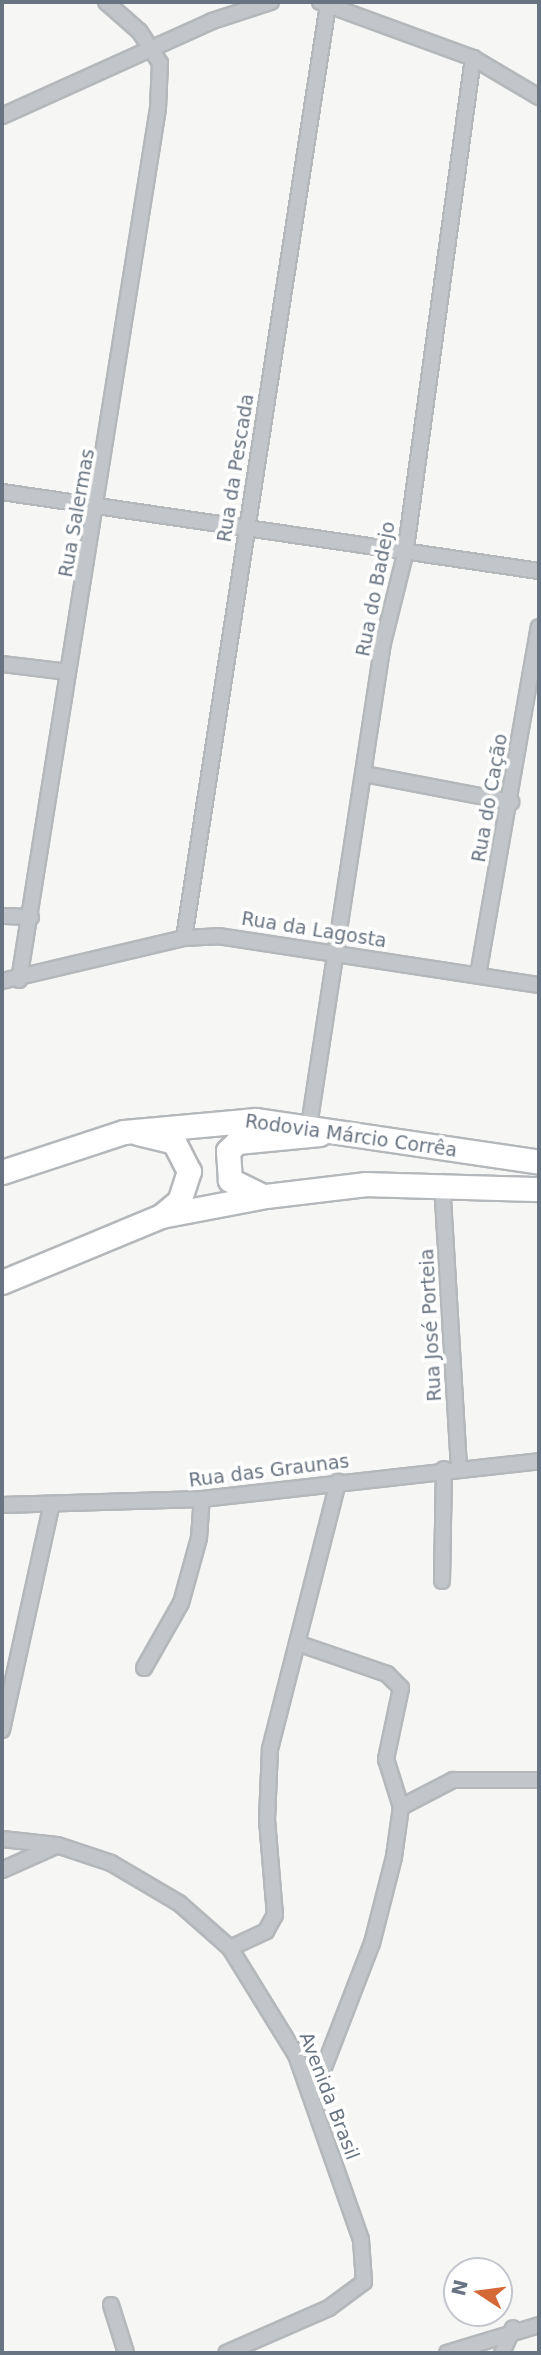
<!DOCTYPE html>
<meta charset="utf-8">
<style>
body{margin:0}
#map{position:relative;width:541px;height:2355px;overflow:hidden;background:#f6f7f4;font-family:"DejaVu Sans",sans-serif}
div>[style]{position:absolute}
.roads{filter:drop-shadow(2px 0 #b5b8bb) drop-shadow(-2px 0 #b5b8bb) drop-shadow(0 2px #b5b8bb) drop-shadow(0 -2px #b5b8bb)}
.minor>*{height:14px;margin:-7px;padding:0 7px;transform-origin:7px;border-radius:7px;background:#c2c5c9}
.trunk>*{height:23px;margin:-11.5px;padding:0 11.5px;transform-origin:11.5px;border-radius:11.5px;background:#fff}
span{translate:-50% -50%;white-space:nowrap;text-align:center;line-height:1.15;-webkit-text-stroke:7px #fff;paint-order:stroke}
.street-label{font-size:19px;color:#687482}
.frame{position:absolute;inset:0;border:4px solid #687482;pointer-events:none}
.north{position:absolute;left:443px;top:2257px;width:70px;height:70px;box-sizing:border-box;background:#fff;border:2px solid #c3c7cd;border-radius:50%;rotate:283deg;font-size:19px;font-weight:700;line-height:28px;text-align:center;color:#687482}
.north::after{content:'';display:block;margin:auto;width:24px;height:32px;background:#d46937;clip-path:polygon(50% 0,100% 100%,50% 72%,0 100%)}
</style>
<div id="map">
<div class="roads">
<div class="minor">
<i style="left:320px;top:2px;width:163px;rotate:20.1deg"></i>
<i style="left:473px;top:58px;width:77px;rotate:30.6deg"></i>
<i style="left:2px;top:116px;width:230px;rotate:-24.3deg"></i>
<i style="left:212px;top:21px;width:62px;rotate:-17.9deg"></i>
<i style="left:2px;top:492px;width:543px;rotate:8.37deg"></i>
<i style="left:2px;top:664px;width:66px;rotate:6.9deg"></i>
<i style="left:364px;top:774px;width:150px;rotate:10.8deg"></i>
<i style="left:2px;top:916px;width:29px;rotate:2deg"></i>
<i style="left:184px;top:938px;width:944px;rotate:-81.23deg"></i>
<i style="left:478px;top:975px;width:353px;rotate:-80.1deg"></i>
<i style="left:19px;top:980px;width:883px;rotate:-80.94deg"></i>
<i style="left:158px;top:108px;width:45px;rotate:-87.5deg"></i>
<i style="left:160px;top:63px;width:38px;rotate:-123deg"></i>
<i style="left:139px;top:31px;width:44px;rotate:-138.7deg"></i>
<i style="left:2px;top:981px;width:187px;rotate:-13.3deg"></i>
<i style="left:184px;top:938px;width:34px;rotate:-3deg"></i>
<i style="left:218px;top:936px;width:325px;rotate:8.7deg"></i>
<i style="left:309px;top:1126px;width:489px;rotate:-81.3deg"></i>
<i style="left:383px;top:643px;width:91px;rotate:-76deg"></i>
<i style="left:405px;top:555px;width:502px;rotate:-82.21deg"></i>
<i style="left:442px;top:1182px;width:285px;rotate:86.6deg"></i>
<i style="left:2px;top:1505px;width:200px;rotate:-1.7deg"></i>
<i style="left:202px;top:1499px;width:339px;rotate:-6.4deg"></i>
<i style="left:442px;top:1581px;width:112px;rotate:-89deg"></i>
<i style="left:297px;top:1643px;width:95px;rotate:19deg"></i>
<i style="left:387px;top:1674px;width:20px;rotate:45deg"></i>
<i style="left:401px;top:1688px;width:73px;rotate:101.9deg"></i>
<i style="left:386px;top:1759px;width:50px;rotate:72.6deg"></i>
<i style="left:401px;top:1807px;width:50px;rotate:98deg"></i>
<i style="left:394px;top:1857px;width:89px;rotate:104.3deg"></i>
<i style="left:372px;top:1943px;width:164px;rotate:111.1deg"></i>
<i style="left:144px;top:1668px;width:75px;rotate:-60.4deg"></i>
<i style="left:181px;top:1603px;width:67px;rotate:-74.5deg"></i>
<i style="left:199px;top:1538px;width:39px;rotate:-86deg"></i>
<i style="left:2px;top:1730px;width:227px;rotate:-77.6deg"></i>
<i style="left:401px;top:1807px;width:59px;rotate:-27.4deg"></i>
<i style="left:453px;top:1780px;width:86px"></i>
<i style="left:2px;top:1839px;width:55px;rotate:6.2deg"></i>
<i style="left:57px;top:1845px;width:57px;rotate:18.4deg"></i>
<i style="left:111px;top:1863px;width:79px;rotate:30.5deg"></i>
<i style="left:179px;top:1903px;width:68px;rotate:41.4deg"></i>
<i style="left:230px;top:1948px;width:126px;rotate:58.3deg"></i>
<i style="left:296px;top:2055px;width:196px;rotate:70.6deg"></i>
<i style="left:361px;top:2240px;width:42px;rotate:85.9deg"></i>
<i style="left:364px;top:2282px;width:44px;rotate:143.4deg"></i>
<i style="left:329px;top:2308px;width:112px;rotate:156.4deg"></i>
<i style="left:2px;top:1870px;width:59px;rotate:-24deg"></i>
<i style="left:230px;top:1948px;width:40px;rotate:-25deg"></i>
<i style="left:266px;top:1931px;width:18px;rotate:-61deg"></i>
<i style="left:275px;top:1915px;width:95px;rotate:-94.8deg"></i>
<i style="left:267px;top:1820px;width:71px;rotate:-87.6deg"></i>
<i style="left:270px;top:1749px;width:276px;rotate:-75.7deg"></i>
<i style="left:111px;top:2305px;width:50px;rotate:72.6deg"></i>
<i style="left:447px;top:2353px;width:96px;rotate:-16.9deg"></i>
<i style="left:502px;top:2353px;width:27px;rotate:-66deg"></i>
</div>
<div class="trunk">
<i style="left:138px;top:1133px;width:37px;rotate:14deg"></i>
<i style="left:174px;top:1142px;width:33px;rotate:63deg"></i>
<i style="left:189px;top:1171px;width:32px;rotate:108deg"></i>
<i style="left:179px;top:1201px;width:23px;rotate:140deg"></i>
<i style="left:2px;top:1172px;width:128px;rotate:-18.2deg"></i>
<i style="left:124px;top:1132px;width:133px;rotate:-5.2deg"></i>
<i style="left:256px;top:1120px;width:286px;rotate:8.4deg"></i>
<i style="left:263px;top:1196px;width:37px;rotate:-154deg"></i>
<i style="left:230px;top:1180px;width:29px;rotate:-94deg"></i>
<i style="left:228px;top:1151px;width:13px;rotate:-45deg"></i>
<i style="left:237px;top:1142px;width:83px;rotate:-5.5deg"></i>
<i style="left:2px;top:1282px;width:172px;rotate:-22.5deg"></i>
<i style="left:161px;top:1216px;width:107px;rotate:-10.8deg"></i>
<i style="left:266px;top:1196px;width:101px;rotate:-6.8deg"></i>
<i style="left:366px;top:1184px;width:173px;rotate:1.7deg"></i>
</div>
</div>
<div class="street-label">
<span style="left:236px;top:468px;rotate:-81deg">Rua da Pescada</span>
<span style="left:77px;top:513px;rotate:-80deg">Rua Salermas</span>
<span style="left:376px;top:589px;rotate:-79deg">Rua do Badejo</span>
<span style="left:490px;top:798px;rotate:-80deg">Rua do Cação</span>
<span style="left:314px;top:930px;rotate:9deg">Rua da Lagosta</span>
<span style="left:351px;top:1136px;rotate:8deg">Rodovia Márcio Corrêa</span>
<span style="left:431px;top:1325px;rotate:-93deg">Rua José Porteia</span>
<span style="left:269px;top:1471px;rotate:-7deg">Rua das Graunas</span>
<span style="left:329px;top:2096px;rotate:69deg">Avenida Brasil</span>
</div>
<div class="frame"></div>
<div class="north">N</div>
</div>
